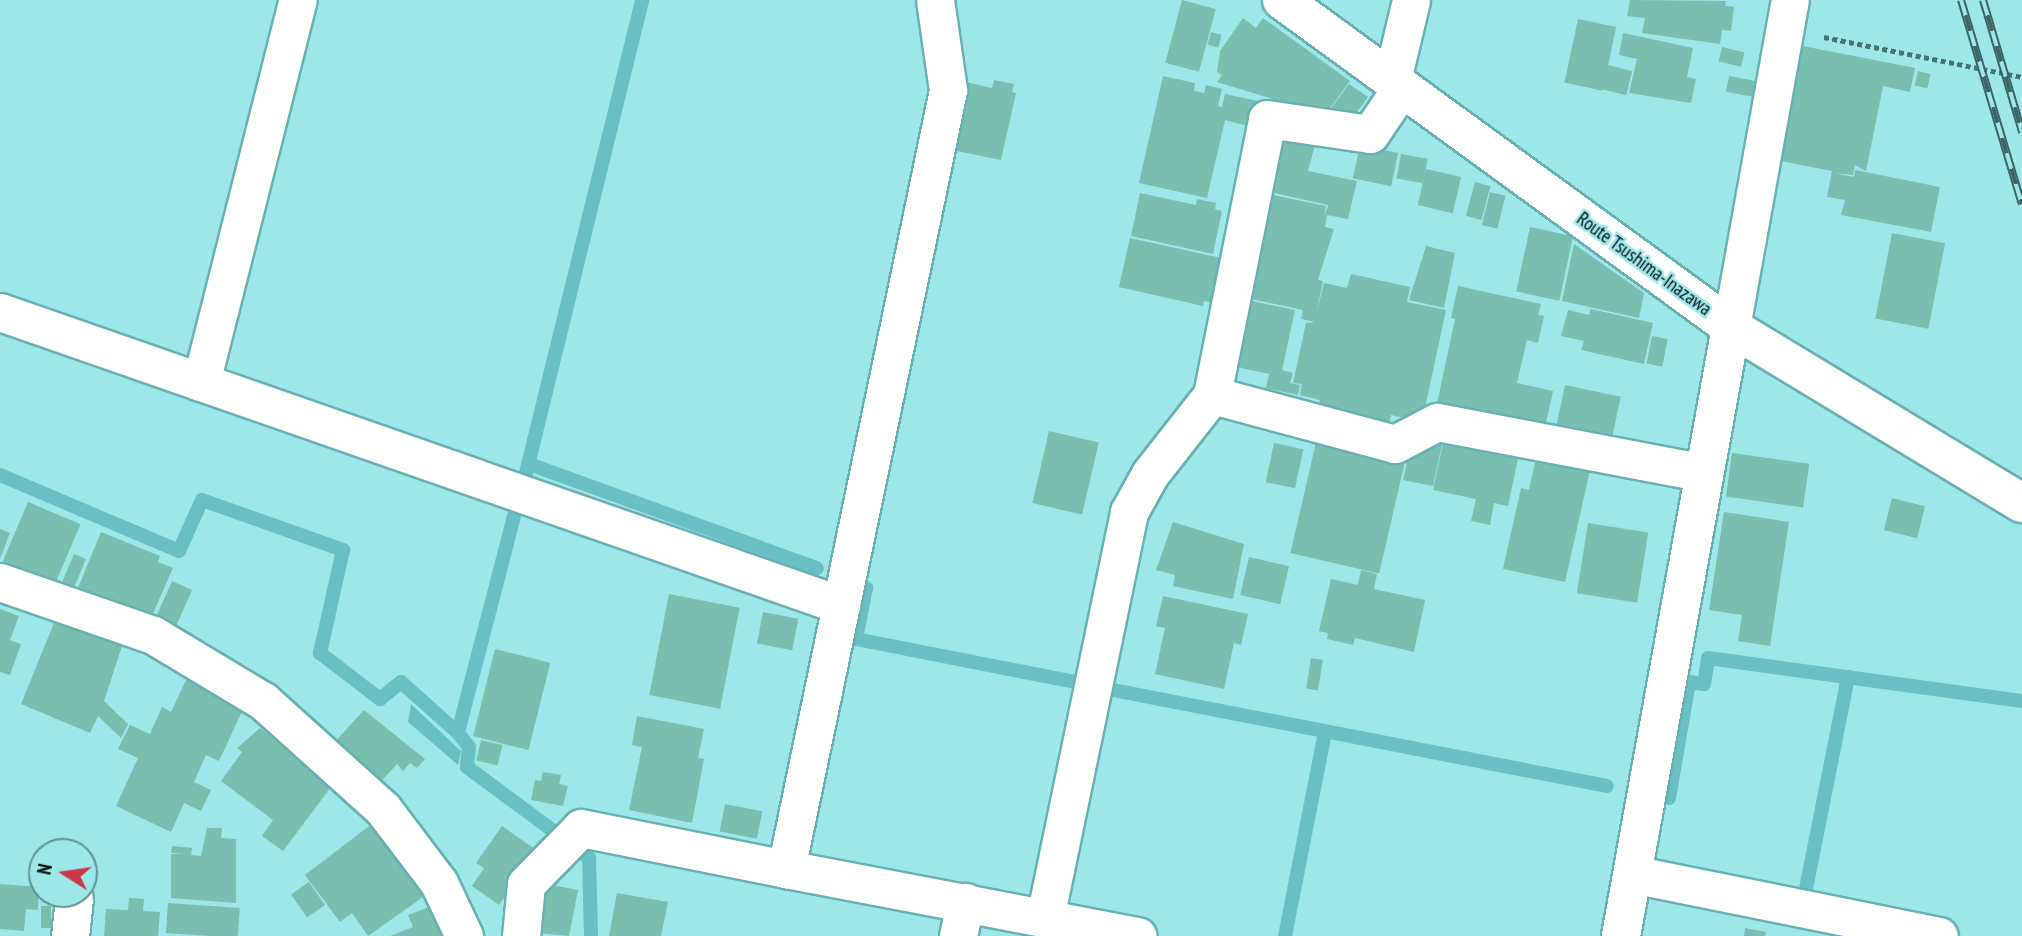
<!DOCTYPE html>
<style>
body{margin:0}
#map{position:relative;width:2022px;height:936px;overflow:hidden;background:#9de7e9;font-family:"PT Sans Narrow",sans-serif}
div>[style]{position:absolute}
.water>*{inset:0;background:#6abfc2}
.stream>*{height:14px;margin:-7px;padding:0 7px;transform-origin:7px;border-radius:7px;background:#6abfc2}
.building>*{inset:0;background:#79beaf;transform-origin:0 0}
.path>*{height:4.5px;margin-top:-2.25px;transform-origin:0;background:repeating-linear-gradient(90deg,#477374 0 5px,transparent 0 8.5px)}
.roads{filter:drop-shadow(2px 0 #67b0b3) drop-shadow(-2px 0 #67b0b3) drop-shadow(0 2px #67b0b3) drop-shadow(0 -2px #67b0b3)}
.minor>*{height:37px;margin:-18.5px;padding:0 18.5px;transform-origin:18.5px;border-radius:18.5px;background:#fff}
.tertiary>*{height:38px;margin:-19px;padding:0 19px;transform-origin:19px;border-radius:19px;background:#fff}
.secondary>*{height:38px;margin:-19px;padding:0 19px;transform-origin:19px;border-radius:19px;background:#fff}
.rail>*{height:8px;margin-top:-4px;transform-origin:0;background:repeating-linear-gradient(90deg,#9de7e9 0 16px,#3d6566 0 32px);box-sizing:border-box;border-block:2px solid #3d6566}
span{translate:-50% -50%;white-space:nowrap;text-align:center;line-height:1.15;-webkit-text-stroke:5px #9de7e9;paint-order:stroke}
.street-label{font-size:19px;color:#001213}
.north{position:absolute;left:28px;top:838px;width:70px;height:70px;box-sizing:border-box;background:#9de7e9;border:2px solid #5e9293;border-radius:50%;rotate:282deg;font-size:19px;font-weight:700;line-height:28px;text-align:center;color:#001213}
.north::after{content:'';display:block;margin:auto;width:24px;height:32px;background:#c9394a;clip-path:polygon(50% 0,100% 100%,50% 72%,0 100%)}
</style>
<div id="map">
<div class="water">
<i style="clip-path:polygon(411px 704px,461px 751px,458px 765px,408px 722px)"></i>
</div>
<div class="stream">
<i style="left:529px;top:464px;width:306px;rotate:19.9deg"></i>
<i style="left:526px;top:473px;width:487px;rotate:-76.2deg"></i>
<i style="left:0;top:475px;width:194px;rotate:23deg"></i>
<i style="left:179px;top:551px;width:56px;rotate:-65.7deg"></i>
<i style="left:202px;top:500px;width:150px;rotate:19.5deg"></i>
<i style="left:343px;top:550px;width:106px;rotate:102.6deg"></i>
<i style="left:320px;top:653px;width:76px;rotate:37.5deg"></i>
<i style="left:380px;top:699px;width:27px;rotate:-39deg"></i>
<i style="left:401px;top:682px;width:76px;rotate:41.8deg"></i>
<i style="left:514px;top:516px;width:224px;rotate:104.5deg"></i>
<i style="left:458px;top:733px;width:18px;rotate:52deg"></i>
<i style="left:469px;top:747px;width:20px;rotate:96deg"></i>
<i style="left:467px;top:767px;width:109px;rotate:36.5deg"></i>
<i style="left:859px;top:585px;width:8px;rotate:23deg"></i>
<i style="left:866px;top:588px;width:52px;rotate:101.1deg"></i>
<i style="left:856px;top:639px;width:228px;rotate:11.1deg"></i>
<i style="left:1108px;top:689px;width:508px;rotate:11deg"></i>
<i style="left:1669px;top:798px;width:118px;rotate:-80.2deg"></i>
<i style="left:1689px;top:682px;width:15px;rotate:8deg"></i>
<i style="left:1704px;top:684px;width:26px;rotate:-81deg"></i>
<i style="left:1708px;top:658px;width:317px;rotate:7.8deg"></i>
<i style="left:578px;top:850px;width:14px;rotate:36deg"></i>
<i style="left:589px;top:858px;width:78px;rotate:88.5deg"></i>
<i style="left:1806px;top:889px;width:216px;rotate:-78.8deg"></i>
<i style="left:1285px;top:936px;width:208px;rotate:-78.9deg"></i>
</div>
<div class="building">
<i style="left:1182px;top:0;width:35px;height:65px;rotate:15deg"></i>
<i style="clip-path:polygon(1630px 0,1726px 1px,1725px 6px,1734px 7px,1731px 31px,1722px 30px,1720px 44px,1642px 33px,1645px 18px,1627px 16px)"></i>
<i style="clip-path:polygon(1243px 18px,1256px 28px,1263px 18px,1350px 81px,1325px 115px,1217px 82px,1222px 75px,1217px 72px,1220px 51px)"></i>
<i style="left:1578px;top:19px;width:39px;height:65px;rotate:12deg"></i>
<i style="left:1211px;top:32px;width:11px;height:13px;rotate:15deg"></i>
<i style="clip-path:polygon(1623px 33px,1693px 48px,1687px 77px,1696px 79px,1691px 103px,1629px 93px,1637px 59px,1619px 55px)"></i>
<i style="clip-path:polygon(1803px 46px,1915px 68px,1910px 92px,1883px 86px,1866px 171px,1855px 165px,1853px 175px,1835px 173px,1854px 177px,1855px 170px,1940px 187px,1931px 232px,1841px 215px,1845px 200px,1827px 197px,1832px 171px,1781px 161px)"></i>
<i style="left:1722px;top:47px;width:23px;height:15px;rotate:13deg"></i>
<i style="left:1608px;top:65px;width:25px;height:25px;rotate:14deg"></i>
<i style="left:1918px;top:71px;width:13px;height:15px;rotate:13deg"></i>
<i style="clip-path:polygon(1163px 76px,1195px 83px,1194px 91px,1204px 93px,1206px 85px,1222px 89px,1218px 106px,1222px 107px,1225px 94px,1258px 101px,1252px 127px,1225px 120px,1207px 198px,1139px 183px)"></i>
<i style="left:1729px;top:76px;width:32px;height:16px;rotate:11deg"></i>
<i style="clip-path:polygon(994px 80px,1014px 84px,1012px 92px,1016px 93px,1001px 160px,952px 150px,966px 82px,992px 88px)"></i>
<i style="clip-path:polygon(1349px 84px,1368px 97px,1352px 119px,1326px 115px)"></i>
<i style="clip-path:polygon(1279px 132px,1316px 141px,1308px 171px,1357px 181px,1348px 219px,1327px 215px,1325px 227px,1334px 229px,1318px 280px,1323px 281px,1316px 315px,1324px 283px,1347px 288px,1351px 274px,1410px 287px,1407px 302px,1446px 310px,1422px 422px,1391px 415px,1388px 427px,1317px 412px,1320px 400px,1300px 395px,1302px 384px,1293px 383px,1306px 323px,1315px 322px,1301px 319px,1303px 310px,1246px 298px,1269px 194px,1326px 206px,1324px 218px,1328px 205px,1274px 193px,1278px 177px,1270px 175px)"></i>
<i style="left:1360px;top:145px;width:39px;height:34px;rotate:12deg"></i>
<i style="left:1401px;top:154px;width:27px;height:25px;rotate:10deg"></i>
<i style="left:1426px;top:169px;width:36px;height:37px;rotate:13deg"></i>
<i style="left:1475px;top:182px;width:16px;height:35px;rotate:15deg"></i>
<i style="left:1490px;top:192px;width:16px;height:34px;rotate:14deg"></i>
<i style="clip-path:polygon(1140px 193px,1196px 205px,1197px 199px,1216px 203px,1215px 209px,1222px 211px,1213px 254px,1131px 236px)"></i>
<i style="left:1530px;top:227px;width:44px;height:66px;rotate:12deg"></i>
<i style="left:1892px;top:233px;width:54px;height:87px;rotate:11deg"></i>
<i style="clip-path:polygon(1130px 238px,1226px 259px,1216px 304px,1204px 301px,1203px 306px,1119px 287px)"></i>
<i style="clip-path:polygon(1574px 244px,1644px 293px,1639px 318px,1562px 301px)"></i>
<i style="clip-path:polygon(1426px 246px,1455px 253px,1444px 308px,1409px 300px)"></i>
<i style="clip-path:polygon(1458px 286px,1541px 304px,1538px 315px,1544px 316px,1538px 343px,1527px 340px,1517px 383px,1553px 391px,1543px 436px,1435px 413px,1455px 319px,1451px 318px)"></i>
<i style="clip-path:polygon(1247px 300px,1295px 310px,1282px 370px,1293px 373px,1290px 383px,1300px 385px,1298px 395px,1266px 388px,1269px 374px,1232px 366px)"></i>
<i style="clip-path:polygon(1591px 309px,1653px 323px,1644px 364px,1581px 350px,1584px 341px,1561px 336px,1568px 310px,1589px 315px)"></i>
<i style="left:1652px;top:336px;width:16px;height:28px;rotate:11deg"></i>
<i style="left:1565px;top:385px;width:57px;height:47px;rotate:12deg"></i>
<i style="left:1049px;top:431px;width:51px;height:74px;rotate:13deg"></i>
<i style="left:1317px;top:438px;width:91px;height:118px;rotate:13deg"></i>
<i style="clip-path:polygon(1434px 442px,1442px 444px,1433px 486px,1403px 480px,1409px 453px)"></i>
<i style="left:1274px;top:443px;width:30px;height:40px;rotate:12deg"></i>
<i style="clip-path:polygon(1443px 443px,1518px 459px,1508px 506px,1494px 503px,1490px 525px,1471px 521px,1476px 499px,1433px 490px)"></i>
<i style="clip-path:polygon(1545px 451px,1592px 461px,1565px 582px,1503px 569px,1521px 488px,1529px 490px,1535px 462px,1543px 464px)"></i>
<i style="left:1732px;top:453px;width:78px;height:44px;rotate:8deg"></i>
<i style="left:1892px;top:498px;width:34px;height:33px;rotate:14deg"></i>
<i style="left:28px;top:502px;width:57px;height:65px;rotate:23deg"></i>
<i style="clip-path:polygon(1724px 512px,1789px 522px,1770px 646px,1738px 641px,1742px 615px,1709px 610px)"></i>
<i style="clip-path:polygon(1173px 522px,1244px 544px,1233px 599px,1173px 586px,1175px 575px,1156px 570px)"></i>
<i style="left:1588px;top:523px;width:61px;height:71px;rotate:9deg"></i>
<i style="clip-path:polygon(0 529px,10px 533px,0 559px)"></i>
<i style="clip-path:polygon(101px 532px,160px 556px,158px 562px,173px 568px,151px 618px,78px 588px)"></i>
<i style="left:74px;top:554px;width:13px;height:33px;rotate:23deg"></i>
<i style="left:1249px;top:557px;width:41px;height:39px;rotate:13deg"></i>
<i style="clip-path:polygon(1361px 570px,1377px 574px,1374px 589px,1425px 600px,1414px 652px,1355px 638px,1353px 645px,1327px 639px,1328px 633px,1319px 631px,1331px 579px,1358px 585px)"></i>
<i style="left:172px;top:581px;width:22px;height:43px;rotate:24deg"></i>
<i style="left:669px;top:594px;width:72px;height:103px;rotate:11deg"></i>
<i style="clip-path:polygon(1163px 596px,1248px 614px,1241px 645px,1234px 643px,1224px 689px,1155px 674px,1165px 628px,1156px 626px)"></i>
<i style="clip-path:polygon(0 609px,19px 616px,10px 640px,21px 644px,10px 675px,0 672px)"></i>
<i style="left:763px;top:612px;width:36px;height:32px;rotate:11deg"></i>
<i style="clip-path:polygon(56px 618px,122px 646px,104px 701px,128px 724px,121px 738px,98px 716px,90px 733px,21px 704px)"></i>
<i style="left:495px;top:649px;width:57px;height:90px;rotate:14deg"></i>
<i style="left:1311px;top:658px;width:12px;height:31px;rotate:9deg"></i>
<i style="clip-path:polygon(186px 680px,244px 707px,219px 761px,206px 755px,194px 782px,211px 790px,201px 811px,184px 803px,171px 832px,116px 806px,138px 758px,118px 749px,130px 725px,150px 734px,162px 707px,171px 712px)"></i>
<i style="clip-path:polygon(364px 710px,425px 759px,417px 768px,410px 763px,403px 771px,397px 764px,378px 785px,333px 744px)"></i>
<i style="clip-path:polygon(637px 716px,704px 729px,698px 758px,704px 759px,692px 823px,629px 810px,642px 747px,632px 745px)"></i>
<i style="clip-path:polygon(260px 728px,334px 783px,283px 851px,262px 836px,273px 820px,221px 781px,242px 752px,237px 748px)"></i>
<i style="left:481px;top:740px;width:22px;height:21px;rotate:13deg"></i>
<i style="clip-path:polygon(543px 772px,561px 775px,559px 784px,568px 786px,563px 806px,531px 800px,535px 780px,541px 781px)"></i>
<i style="left:725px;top:804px;width:38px;height:28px;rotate:11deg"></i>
<i style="clip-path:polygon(373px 823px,426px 895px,368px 936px,352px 913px,340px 922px,305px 875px)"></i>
<i style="clip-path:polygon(502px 826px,538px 851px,499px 905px,472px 886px,484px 868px,476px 863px)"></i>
<i style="clip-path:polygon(207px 828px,222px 828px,221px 838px,236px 839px,236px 903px,171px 898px,171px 854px,186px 854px,171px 853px,172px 846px,192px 848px,191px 855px,201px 856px)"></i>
<i style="left:309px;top:882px;width:28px;height:22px;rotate:55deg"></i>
<i style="clip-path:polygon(542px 883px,578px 890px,569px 936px,527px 932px)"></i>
<i style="clip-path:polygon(0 884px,39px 887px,38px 910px,26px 909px,24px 931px,0 929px)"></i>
<i style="clip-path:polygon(617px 893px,668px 902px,661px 936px,609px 936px)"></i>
<i style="clip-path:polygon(129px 898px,144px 899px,143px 911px,160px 912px,158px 936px,104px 936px,106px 909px,128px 910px)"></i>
<i style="left:168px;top:903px;width:72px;height:30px;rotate:4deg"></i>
<i style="left:41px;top:906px;width:10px;height:22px"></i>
<i style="clip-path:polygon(432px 906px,445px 936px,390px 936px,413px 927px,408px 915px)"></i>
<i style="clip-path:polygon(1745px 928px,1766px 932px,1765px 936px,1744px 936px)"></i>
</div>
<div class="path">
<i style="left:1824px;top:37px;width:202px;rotate:11.4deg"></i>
</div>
<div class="roads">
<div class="minor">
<i style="left:935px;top:0;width:91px;rotate:81.8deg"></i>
<i style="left:948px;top:90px;width:796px;rotate:101.75deg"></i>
<i style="left:786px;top:869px;width:358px;rotate:10.8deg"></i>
<i style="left:1392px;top:80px;width:82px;rotate:-76.6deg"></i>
<i style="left:0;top:312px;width:891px;rotate:19.21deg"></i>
<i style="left:1731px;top:327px;width:332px;rotate:-79.8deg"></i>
<i style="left:201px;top:382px;width:394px;rotate:-75.8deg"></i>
<i style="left:1212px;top:395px;width:281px;rotate:-78.7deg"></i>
<i style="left:1267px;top:119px;width:104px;rotate:8.3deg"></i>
<i style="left:1370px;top:134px;width:57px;rotate:-55.8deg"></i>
<i style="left:0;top:582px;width:162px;rotate:19.1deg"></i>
<i style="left:153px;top:635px;width:128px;rotate:31deg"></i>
<i style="left:263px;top:701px;width:161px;rotate:42deg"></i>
<i style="left:383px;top:809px;width:93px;rotate:52.9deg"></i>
<i style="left:439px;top:883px;width:59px;rotate:64.7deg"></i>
<i style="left:1632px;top:874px;width:313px;rotate:11.4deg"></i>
<i style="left:1045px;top:918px;width:415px;rotate:-78.3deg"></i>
<i style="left:1129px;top:512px;width:43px;rotate:-61.1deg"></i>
<i style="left:1150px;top:474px;width:100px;rotate:-51.9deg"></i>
<i style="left:1212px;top:395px;width:189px;rotate:15deg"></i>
<i style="left:1395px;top:444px;width:47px;rotate:-27.6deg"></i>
<i style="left:1437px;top:422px;width:272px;rotate:10.8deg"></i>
<i style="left:70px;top:936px;width:38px;rotate:-84deg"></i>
<i style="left:521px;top:936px;width:52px;rotate:-84.5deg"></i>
<i style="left:526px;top:884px;width:78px;rotate:-45.5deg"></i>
<i style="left:581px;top:828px;width:209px;rotate:11.3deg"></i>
<i style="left:958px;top:936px;width:35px;rotate:-78deg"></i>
</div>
<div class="tertiary">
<i style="left:1621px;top:936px;width:619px;rotate:-79.76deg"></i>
</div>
<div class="secondary">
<i style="left:1282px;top:0;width:555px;rotate:36.07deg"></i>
<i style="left:1731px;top:327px;width:340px;rotate:31.2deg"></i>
</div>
</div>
<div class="rail">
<i style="left:1961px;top:0;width:213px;rotate:73.4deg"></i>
<i style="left:1983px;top:0;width:138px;rotate:73.5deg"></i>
</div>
<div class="street-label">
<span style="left:1644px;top:264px;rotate:36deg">Route Tsushima-Inazawa</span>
</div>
<div class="north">N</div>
</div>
